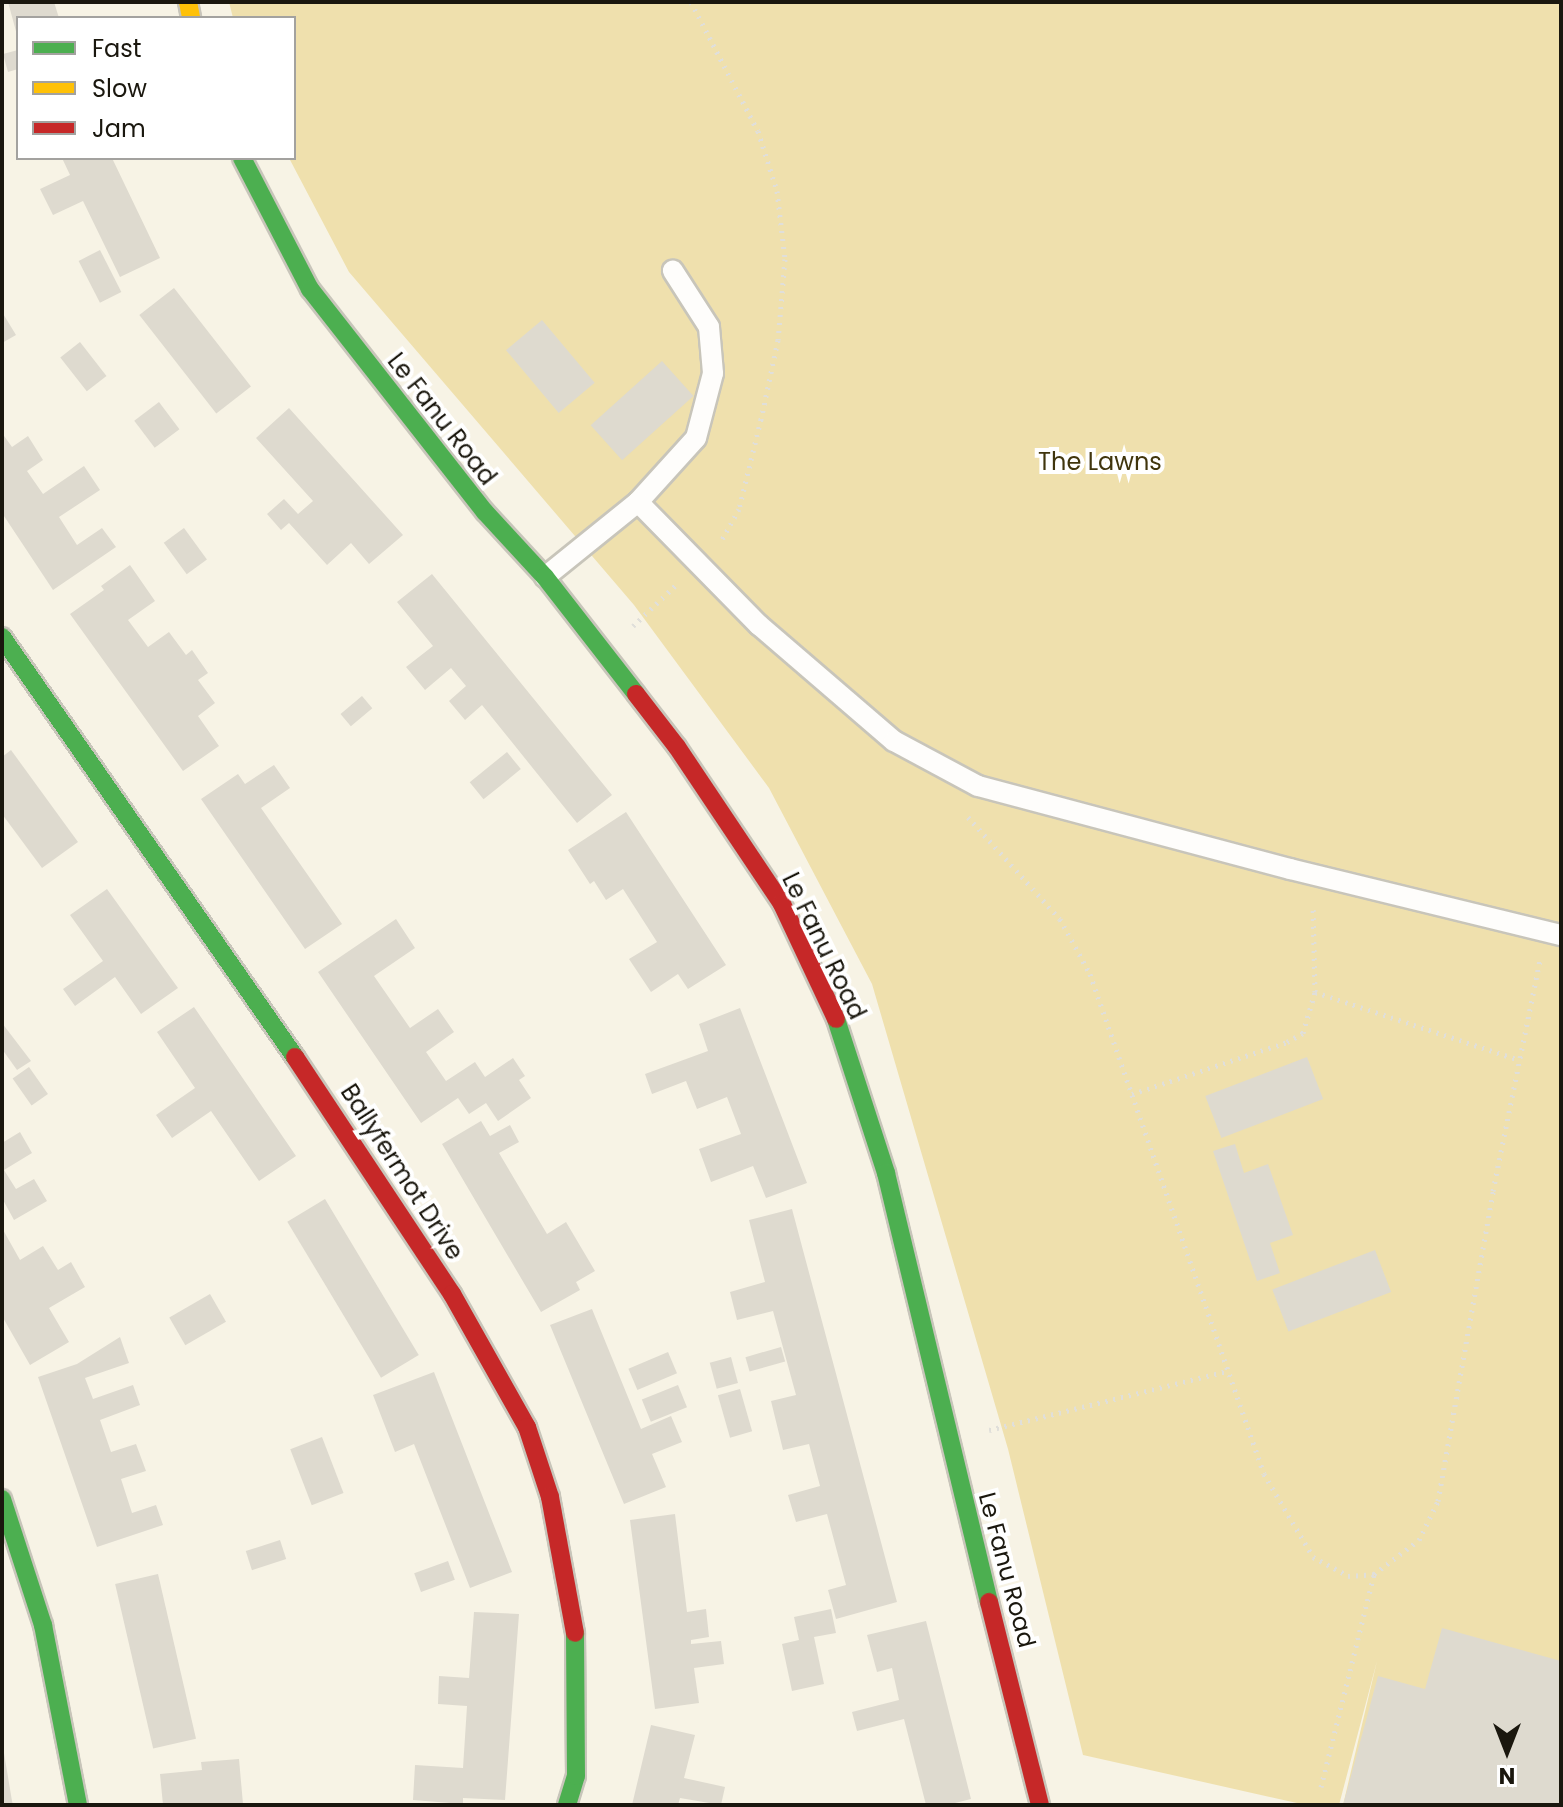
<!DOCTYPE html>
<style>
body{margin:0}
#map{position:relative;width:1563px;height:1807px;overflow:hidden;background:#f7f3e5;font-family:Poppins,sans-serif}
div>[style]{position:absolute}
.green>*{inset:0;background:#efe0ad}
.building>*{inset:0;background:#dedacf;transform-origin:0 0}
.path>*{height:5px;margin-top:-2.5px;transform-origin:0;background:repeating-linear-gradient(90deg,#e0dfda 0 2px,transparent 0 8px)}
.roads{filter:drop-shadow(2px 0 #c8c5ba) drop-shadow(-2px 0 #c8c5ba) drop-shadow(0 2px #c8c5ba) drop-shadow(0 -2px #c8c5ba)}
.lane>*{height:20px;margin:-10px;padding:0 10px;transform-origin:10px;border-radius:10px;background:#fefdfb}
.fast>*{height:18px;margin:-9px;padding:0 9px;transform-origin:9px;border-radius:9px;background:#4caf50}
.slow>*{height:18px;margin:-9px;padding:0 9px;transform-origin:9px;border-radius:9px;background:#ffc107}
.jam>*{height:18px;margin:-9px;padding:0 9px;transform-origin:9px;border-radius:9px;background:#c62828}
span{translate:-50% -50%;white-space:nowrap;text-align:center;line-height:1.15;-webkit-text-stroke:8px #fff;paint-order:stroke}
.street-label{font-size:24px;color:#1a170e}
.park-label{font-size:24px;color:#40350d}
.frame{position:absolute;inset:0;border:4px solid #1a170e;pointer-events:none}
.legend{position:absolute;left:16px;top:16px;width:280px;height:144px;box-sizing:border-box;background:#fff;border:2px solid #a3a29f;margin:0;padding:10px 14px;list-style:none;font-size:24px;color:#1a170e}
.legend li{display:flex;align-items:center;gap:16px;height:40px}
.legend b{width:40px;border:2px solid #a3a29f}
.north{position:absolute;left:1467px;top:1711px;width:80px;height:80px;-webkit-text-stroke:6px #fff;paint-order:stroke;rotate:180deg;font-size:22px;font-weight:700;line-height:32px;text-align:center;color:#1a170e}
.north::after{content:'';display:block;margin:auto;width:28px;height:36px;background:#1a170e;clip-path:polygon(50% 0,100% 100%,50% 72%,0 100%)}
</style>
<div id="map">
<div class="green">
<i style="clip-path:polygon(229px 2px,1561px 2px,1561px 1805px,1343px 1805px,1377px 1661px,1339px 1805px,1306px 1805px,1083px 1755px,1008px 1449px,872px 984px,769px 788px,634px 605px,349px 272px,289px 158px,294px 158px,294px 18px,233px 18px)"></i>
</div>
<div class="building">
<i style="clip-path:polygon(8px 2px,54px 2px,59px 18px,18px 18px,17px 35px)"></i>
<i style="clip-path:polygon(18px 50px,18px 69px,8px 72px,3px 54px)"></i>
<i style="clip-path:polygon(62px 158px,112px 158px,160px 258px,120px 277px,83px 201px,53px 215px,40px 189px,70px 175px)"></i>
<i style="left:100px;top:250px;width:47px;height:24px;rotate:63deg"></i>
<i style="left:174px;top:288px;width:125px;height:44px;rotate:52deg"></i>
<i style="clip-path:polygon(2px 312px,16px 335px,2px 343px)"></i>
<i style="left:542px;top:320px;width:82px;height:47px;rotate:50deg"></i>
<i style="left:80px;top:342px;width:43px;height:25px;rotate:52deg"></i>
<i style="left:662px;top:361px;width:47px;height:96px;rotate:48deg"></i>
<i style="left:159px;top:402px;width:34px;height:31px;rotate:53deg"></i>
<i style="clip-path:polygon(289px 408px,403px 535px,369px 564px,351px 543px,327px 565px,289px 523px,281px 530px,267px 514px,284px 499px,298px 514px,313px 501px,256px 438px)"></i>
<i style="clip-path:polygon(2px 433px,12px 447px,28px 436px,43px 460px,27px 471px,43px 494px,84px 466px,100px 490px,59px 517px,77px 545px,102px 528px,116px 547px,53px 590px,2px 513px)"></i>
<i style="left:184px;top:528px;width:39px;height:25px;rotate:54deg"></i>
<i style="clip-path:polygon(130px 565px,155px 601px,128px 620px,148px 647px,169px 632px,186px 655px,192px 650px,208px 673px,198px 680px,215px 703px,198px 716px,219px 746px,183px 771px,70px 614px,104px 590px,101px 586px)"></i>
<i style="clip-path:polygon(432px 574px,612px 795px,577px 823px,482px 705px,465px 720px,449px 701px,466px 686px,451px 668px,425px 690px,406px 667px,433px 646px,397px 602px)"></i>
<i style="left:362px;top:696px;width:16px;height:28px;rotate:50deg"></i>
<i style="clip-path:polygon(11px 750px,78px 842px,42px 868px,2px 814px,2px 757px)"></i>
<i style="left:507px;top:752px;width:22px;height:48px;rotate:51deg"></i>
<i style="clip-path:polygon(274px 765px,290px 788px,261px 808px,342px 924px,305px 949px,201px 799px,238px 774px,245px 784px)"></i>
<i style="clip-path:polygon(626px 812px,726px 965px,688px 989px,678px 974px,651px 992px,629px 959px,657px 942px,623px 889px,606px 900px,594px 881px,590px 884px,568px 850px)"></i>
<i style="clip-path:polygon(107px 889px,178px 988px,141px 1014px,115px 977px,75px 1006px,63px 989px,103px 961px,70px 915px)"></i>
<i style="clip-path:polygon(396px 919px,415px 948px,374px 976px,410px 1028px,438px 1009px,454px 1032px,426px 1052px,446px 1081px,475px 1062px,485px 1077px,513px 1058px,525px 1076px,519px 1080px,531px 1098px,498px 1121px,486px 1103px,469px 1114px,458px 1098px,421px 1123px,318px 972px)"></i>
<i style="clip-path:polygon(194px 1007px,296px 1156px,259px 1181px,211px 1111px,172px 1138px,156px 1115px,195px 1088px,157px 1032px)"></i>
<i style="clip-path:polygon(740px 1008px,807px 1183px,766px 1198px,753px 1166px,711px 1182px,699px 1149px,741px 1134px,727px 1097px,697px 1109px,686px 1081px,652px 1094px,645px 1074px,708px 1051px,699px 1024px)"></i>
<i style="clip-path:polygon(2px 1023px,31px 1061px,17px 1070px,2px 1049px)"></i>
<i style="left:1307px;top:1057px;width:45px;height:109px;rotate:69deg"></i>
<i style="left:29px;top:1067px;width:33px;height:20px;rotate:55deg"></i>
<i style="clip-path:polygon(481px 1121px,490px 1136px,510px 1125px,519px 1142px,499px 1153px,547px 1234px,566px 1222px,595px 1271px,576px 1282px,580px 1290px,541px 1312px,442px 1144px)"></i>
<i style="clip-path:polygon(20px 1132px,32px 1153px,4px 1170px,16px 1189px,34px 1179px,47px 1201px,14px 1220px,2px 1198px,2px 1143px)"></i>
<i style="clip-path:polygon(1235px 1144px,1244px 1173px,1268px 1164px,1293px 1235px,1270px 1243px,1280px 1273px,1257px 1281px,1213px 1151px)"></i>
<i style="left:325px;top:1199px;width:182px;height:44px;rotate:59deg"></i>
<i style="clip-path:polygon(792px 1209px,897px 1602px,836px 1619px,828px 1590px,846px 1585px,827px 1514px,796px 1522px,788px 1495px,820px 1486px,809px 1444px,783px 1450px,771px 1401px,796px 1395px,773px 1311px,737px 1320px,730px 1292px,765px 1282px,749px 1220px)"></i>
<i style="clip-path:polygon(2px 1228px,20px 1260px,43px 1246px,58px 1270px,71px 1262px,85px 1287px,49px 1308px,69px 1342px,30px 1365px,2px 1316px)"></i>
<i style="left:1375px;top:1250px;width:45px;height:110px;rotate:69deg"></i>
<i style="left:210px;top:1294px;width:32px;height:47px;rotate:60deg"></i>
<i style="clip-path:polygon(592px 1309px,641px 1429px,671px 1416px,682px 1442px,652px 1454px,666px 1487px,624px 1504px,550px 1325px)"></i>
<i style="clip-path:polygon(120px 1337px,129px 1363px,85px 1378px,93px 1399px,133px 1385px,140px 1405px,100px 1420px,111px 1452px,136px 1444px,146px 1471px,121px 1479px,132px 1513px,156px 1505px,163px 1525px,97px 1547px,38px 1377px,77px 1364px)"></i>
<i style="left:781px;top:1347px;width:15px;height:37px;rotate:74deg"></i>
<i style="left:668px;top:1352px;width:23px;height:43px;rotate:67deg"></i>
<i style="left:731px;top:1357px;width:27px;height:22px;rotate:75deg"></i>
<i style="clip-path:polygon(434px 1372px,512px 1572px,470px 1588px,414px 1444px,395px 1452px,373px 1395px)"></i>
<i style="left:678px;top:1385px;width:24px;height:39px;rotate:68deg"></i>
<i style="left:740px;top:1389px;width:44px;height:23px;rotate:74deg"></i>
<i style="left:322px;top:1437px;width:60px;height:34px;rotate:69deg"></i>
<i style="clip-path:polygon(675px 1514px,687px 1612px,706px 1609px,709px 1637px,691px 1640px,691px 1644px,721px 1641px,724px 1664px,694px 1668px,699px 1703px,655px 1709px,630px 1520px)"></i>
<i style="left:280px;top:1540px;width:20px;height:36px;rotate:72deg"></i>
<i style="left:448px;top:1561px;width:20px;height:36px;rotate:70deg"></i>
<i style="left:158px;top:1574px;width:169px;height:44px;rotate:77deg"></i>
<i style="clip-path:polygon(831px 1609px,836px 1633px,814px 1637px,824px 1684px,792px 1691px,782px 1644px,799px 1640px,794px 1617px)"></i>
<i style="clip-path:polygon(474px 1612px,519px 1614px,505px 1800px,463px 1798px,463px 1804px,413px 1800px,415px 1765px,463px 1768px,467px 1706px,438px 1704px,439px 1676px,469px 1678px)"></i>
<i style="clip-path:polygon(926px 1621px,971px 1799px,947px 1805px,926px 1805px,904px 1719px,857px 1731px,852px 1712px,899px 1700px,892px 1668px,877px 1672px,867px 1635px)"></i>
<i style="clip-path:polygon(1442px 1628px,1561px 1661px,1561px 1805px,1343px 1805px,1378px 1676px,1425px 1689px)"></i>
<i style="clip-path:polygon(651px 1725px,695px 1735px,684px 1778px,725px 1787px,721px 1805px,680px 1798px,678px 1805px,632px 1805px)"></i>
<i style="clip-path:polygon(4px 1753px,12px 1801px,13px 1805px,2px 1805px)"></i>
<i style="clip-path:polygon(239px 1759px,243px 1804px,163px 1805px,160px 1774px,202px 1770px,201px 1762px)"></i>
</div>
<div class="path">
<i style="left:691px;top:2px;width:145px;rotate:62.6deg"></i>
<i style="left:758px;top:131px;width:63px;rotate:72.4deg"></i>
<i style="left:777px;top:191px;width:68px;rotate:83.3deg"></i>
<i style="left:785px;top:259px;width:81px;rotate:94.9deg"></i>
<i style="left:778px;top:340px;width:81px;rotate:102.1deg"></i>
<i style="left:761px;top:419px;width:93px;rotate:103.7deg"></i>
<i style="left:739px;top:509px;width:39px;rotate:119deg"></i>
<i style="left:633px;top:626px;width:62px;rotate:-43.7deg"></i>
<i style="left:968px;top:817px;width:137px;rotate:48deg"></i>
<i style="left:1060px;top:919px;width:63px;rotate:61.4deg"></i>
<i style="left:1090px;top:974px;width:529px;rotate:70.81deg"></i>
<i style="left:1264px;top:1474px;width:96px;rotate:59.4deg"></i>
<i style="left:1313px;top:1557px;width:40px;rotate:28deg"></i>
<i style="left:1348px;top:1576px;width:26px;rotate:-4deg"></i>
<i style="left:1374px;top:1574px;width:56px;rotate:-37.1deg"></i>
<i style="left:1419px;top:1540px;width:43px;rotate:-64deg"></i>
<i style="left:1438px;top:1501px;width:315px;rotate:-79.9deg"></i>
<i style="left:1493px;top:1191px;width:236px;rotate:-78.5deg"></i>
<i style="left:1315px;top:992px;width:215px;rotate:18.4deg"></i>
<i style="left:1132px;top:1094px;width:163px;rotate:-18.5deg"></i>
<i style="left:1287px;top:1042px;width:18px;rotate:-29deg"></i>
<i style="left:1303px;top:1033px;width:43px;rotate:-73.7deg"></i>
<i style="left:1315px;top:992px;width:86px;rotate:-91.3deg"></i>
<i style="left:989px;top:1430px;width:246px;rotate:-13.9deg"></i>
<i style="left:1321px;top:1787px;width:219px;rotate:-76deg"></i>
</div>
<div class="roads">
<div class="lane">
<i style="left:638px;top:502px;width:86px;rotate:-47.8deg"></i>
<i style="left:696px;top:438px;width:67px;rotate:-75.3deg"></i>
<i style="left:713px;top:373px;width:46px;rotate:-95deg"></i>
<i style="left:709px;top:327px;width:67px;rotate:-122.7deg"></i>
<i style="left:545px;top:577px;width:119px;rotate:-38.9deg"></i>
<i style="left:638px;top:502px;width:173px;rotate:45.5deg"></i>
<i style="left:759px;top:625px;width:178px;rotate:40.7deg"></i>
<i style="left:894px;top:741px;width:95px;rotate:28.2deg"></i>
<i style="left:978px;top:786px;width:323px;rotate:14.9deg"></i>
<i style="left:1290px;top:869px;width:279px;rotate:13.7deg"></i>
</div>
<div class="fast">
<i style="left:242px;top:158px;width:148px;rotate:62.6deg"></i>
<i style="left:310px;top:289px;width:283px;rotate:51.9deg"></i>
<i style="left:485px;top:512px;width:88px;rotate:47.3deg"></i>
<i style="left:545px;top:577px;width:148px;rotate:52.1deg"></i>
<i style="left:2px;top:637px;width:512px;rotate:55.1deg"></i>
<i style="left:836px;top:1019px;width:162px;rotate:72deg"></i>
<i style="left:886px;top:1173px;width:441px;rotate:76.5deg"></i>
<i style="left:2px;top:1499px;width:133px;rotate:72deg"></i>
<i style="left:43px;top:1625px;width:183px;rotate:79deg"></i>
<i style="left:567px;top:1805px;width:30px;rotate:-73deg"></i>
<i style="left:576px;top:1776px;width:143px;rotate:-90.4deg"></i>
</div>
<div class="slow">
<i style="left:188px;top:2px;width:16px;rotate:79deg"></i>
</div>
<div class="jam">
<i style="left:636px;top:694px;width:67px;rotate:52.3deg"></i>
<i style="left:677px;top:747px;width:189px;rotate:56.2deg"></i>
<i style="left:782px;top:904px;width:127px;rotate:64.8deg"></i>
<i style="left:295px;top:1057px;width:284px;rotate:56.5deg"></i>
<i style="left:452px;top:1294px;width:153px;rotate:60.6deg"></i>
<i style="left:527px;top:1427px;width:74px;rotate:71.8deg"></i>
<i style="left:550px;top:1497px;width:138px;rotate:79.6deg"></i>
<i style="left:989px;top:1602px;width:209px;rotate:75.9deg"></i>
</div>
</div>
<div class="street-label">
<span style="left:442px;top:419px;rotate:52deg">Le Fanu Road</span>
<span style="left:824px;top:946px;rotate:64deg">Le Fanu Road</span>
<span style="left:402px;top:1172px;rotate:57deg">Ballyfermot Drive</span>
<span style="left:1007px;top:1570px;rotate:75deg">Le Fanu Road</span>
</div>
<div class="park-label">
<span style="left:1100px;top:462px">The Lawns</span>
</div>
<div class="frame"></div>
<ul class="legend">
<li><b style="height:10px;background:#4caf50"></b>Fast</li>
<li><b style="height:10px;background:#ffc107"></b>Slow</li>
<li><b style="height:10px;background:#c62828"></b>Jam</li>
</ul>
<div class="north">N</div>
</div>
